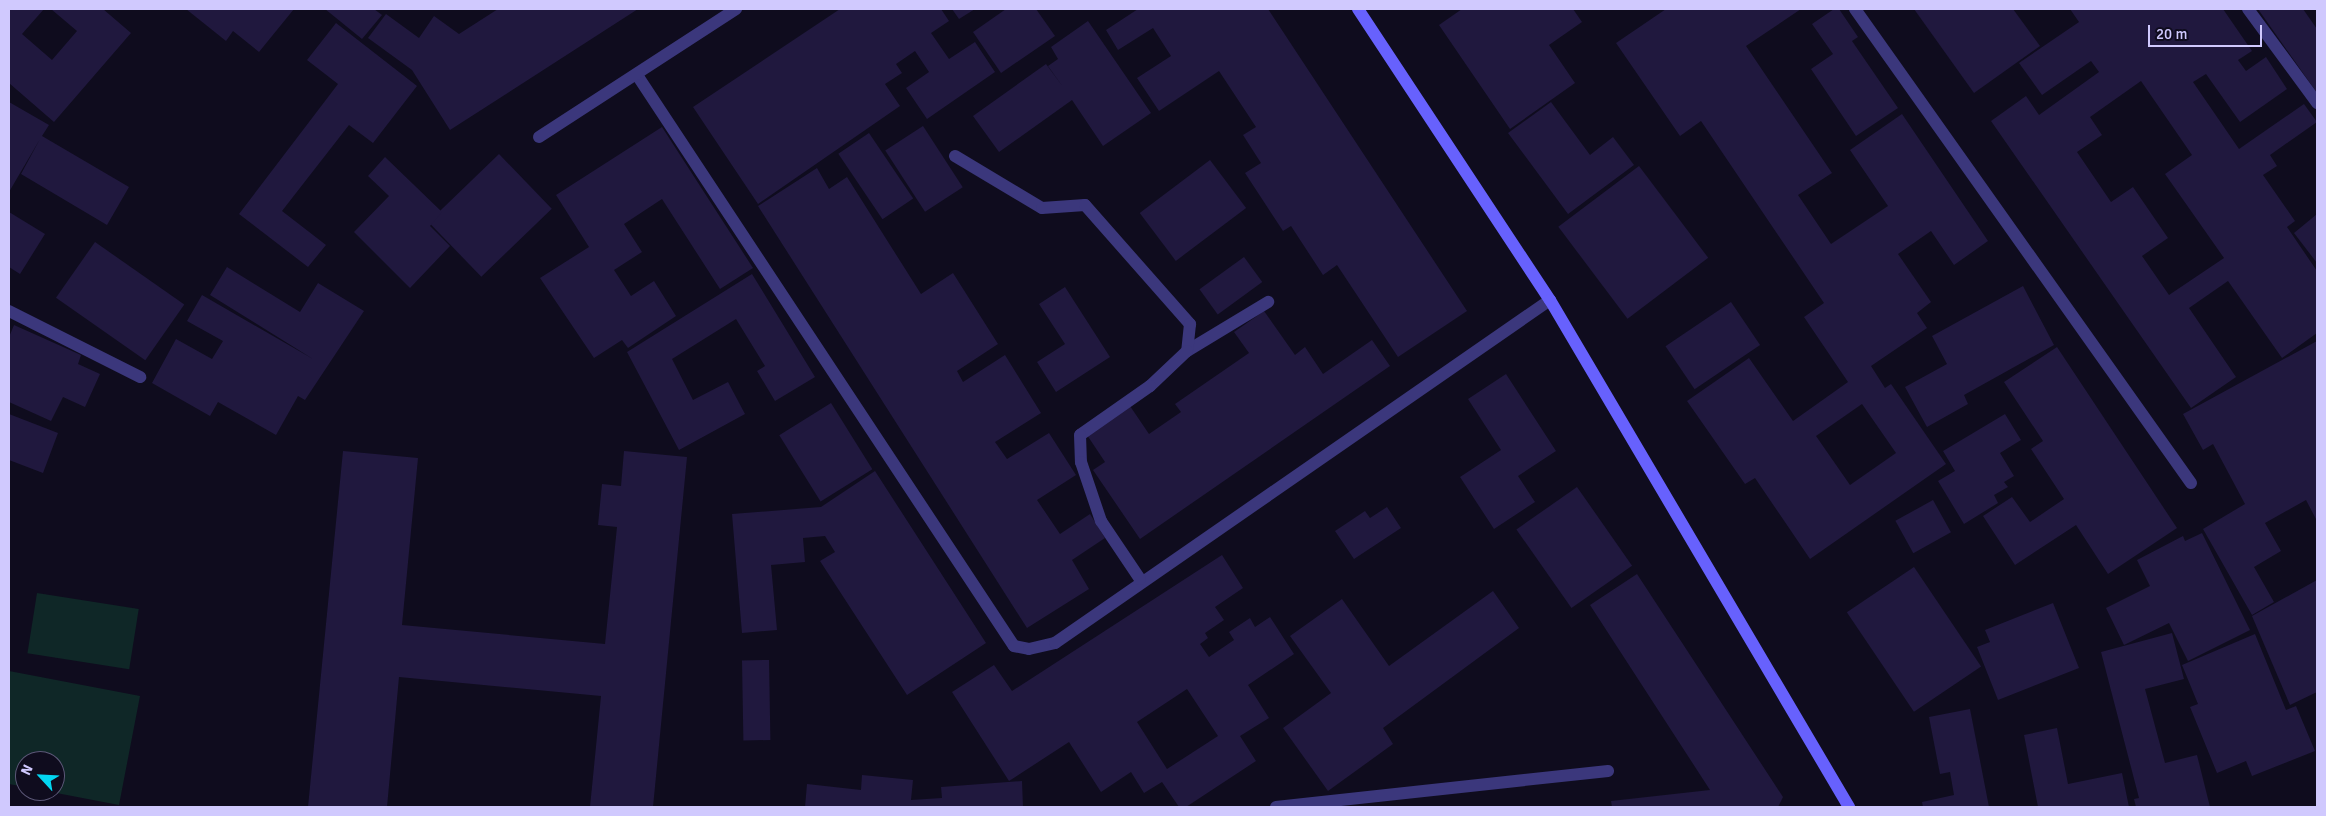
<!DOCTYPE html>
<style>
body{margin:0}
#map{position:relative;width:2326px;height:816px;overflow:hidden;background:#0f0c1e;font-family:Signika,sans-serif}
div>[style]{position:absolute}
.green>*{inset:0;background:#0f2727;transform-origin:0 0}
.building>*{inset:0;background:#20183e;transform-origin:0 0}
.lane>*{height:12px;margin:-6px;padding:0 6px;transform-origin:6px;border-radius:6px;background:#3b377c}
.street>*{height:12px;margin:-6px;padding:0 6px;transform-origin:6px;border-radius:6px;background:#3b377c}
.secondary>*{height:12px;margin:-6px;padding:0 6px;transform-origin:6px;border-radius:6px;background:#6761fd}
span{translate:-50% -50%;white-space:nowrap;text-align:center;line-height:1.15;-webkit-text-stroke:4px #0f0c1e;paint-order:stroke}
.frame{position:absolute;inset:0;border:10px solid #d0c9fe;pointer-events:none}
.north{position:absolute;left:15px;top:751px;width:50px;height:50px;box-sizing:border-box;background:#0f0c1e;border:1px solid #5c5878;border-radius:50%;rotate:295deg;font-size:14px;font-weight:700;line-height:20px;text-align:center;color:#d0c9fe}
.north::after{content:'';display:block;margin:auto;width:18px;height:22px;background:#03d6f1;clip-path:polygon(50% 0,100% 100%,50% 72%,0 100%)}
.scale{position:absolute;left:2148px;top:25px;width:114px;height:22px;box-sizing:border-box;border:2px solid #d0c9fe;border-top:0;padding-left:6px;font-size:15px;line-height:18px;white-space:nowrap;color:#d0c9fe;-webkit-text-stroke:4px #0f0c1e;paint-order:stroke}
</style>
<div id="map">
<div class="green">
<i style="left:37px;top:593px;width:103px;height:61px;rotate:9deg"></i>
<i style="clip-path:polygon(9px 671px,140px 696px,119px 805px,46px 791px,55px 791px,55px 761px,25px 761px,25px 787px,9px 784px)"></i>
</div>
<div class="building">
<i style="clip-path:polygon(9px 9px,44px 9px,22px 34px,52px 60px,77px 31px,51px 9px,103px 9px,131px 33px,54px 122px,9px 83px)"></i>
<i style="clip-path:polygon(186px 9px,294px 9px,259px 52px,233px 31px,226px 41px)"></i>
<i style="clip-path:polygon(325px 9px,374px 9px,382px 15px,362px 39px)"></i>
<i style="clip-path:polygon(498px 9px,638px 9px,450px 130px,412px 70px,368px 38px,386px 14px,419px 38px,434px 16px,459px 34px)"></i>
<i style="clip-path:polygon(840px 9px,941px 9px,949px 21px,931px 33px,949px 59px,975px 42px,995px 72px,927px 119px,906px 88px,929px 72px,915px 51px,896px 64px,902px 73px,885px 84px,900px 106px,758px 204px,693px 107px)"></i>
<i style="clip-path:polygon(952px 9px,975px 9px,959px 19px)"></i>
<i style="clip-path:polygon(1006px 9px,1036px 9px,1055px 36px,1001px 73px,973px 32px)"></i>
<i style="clip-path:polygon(1138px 9px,1268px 9px,1467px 311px,1398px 357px,1337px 265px,1323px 275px,1291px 226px,1283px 231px,1245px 173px,1261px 163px,1243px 135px,1256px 127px,1219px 71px,1159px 111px,1137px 78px,1171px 56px,1153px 28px,1118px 50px,1106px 30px)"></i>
<i style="clip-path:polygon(1462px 9px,1573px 9px,1582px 22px,1549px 45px,1575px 83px,1510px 129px,1439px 25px)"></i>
<i style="clip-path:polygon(evenodd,1666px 9px,1801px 9px,1746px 46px,1832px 173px,1798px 195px,1831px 244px,1888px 206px,1850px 150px,1902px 114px,1988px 241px,1954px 265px,1931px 231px,1898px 254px,1931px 302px,1917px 313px,1927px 328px,1871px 366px,1885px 388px,1891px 384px,1946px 464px,1810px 559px,1755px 478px,1745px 484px,1687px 401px,1749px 358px,1793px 421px,1848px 382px,1804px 317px,1824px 303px,1701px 121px,1680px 136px,1616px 43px,1666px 9px,1862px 404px,1896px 453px,1850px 485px,1816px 436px,1862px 404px)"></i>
<i style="clip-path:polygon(1834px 9px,1839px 9px,1858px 37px,1852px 41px,1898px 108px,1856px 136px,1811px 69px,1833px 54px,1812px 24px)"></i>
<i style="clip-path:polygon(1914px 9px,2013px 9px,2040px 46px,1974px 93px)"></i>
<i style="clip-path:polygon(evenodd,2070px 9px,2223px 9px,2252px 51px,2238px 60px,2246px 71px,2266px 57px,2287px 89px,2240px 122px,2206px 74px,2193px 82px,2239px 149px,2304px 104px,2317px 122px,2270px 155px,2277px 166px,2263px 175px,2295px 221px,2287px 227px,2317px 271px,2317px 333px,2282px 358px,2228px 281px,2189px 308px,2236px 377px,2191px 408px,1991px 121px,2026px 96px,2039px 115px,2099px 72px,2091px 61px,2042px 95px,2019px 63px,2079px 22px,2070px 9px,2141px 81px,2192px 155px,2165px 174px,2224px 258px,2169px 295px,2142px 256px,2168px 238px,2133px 187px,2111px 202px,2077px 152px,2102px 135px,2090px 117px,2141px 81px)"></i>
<i style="clip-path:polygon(2258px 9px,2303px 9px,2317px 29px,2317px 93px)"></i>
<i style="clip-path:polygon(1088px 21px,1151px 113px,1103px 146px,1072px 100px,999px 152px,973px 116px,1046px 64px,1063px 87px,1048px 66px,1058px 59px,1051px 47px)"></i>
<i style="clip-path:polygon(336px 23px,417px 86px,373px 143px,349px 125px,282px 211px,326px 245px,308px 267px,239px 214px,338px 84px,307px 60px)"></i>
<i style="clip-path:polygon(9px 102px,49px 125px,42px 136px,129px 187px,107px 225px,21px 174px,40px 139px,9px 192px)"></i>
<i style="clip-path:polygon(1551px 102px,1590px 155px,1613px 137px,1634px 165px,1568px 214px,1508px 133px)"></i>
<i style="left:923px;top:126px;width:73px;height:45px;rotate:57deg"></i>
<i style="clip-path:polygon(662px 127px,753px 268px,720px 289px,662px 199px,624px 224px,642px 252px,614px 270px,631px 296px,654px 281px,676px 316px,628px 348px,622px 340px,594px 358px,540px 278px,589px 247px,556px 195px)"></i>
<i style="left:869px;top:133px;width:79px;height:37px;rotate:56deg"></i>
<i style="left:499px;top:154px;width:76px;height:98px;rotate:46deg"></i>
<i style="clip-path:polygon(385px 157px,442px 212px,430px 226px,450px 246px,410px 288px,354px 232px,389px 196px,368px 176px)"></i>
<i style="left:1210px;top:160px;width:60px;height:88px;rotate:53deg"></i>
<i style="left:1639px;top:166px;width:115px;height:101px;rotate:53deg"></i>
<i style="clip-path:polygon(817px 168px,829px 189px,847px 177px,921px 294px,953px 273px,998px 344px,957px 371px,963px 382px,1005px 355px,1041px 413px,995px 442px,1007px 459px,1049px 433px,1076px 475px,1037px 500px,1060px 534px,1090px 514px,1105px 538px,1072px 560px,1089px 589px,1027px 628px,758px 206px)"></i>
<i style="clip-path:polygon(9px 212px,45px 234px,20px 274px,9px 267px)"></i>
<i style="clip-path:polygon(2317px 214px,2317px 263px,2294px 233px)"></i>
<i style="left:95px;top:242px;width:109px;height:68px;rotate:35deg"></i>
<i style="left:1244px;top:257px;width:31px;height:55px;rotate:54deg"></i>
<i style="clip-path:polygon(227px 267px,300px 312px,318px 283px,364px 311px,305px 400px,298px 396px,276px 435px,218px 402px,210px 416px,152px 383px,176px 339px,212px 359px,223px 341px,187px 321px,202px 295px,313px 359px,210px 295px)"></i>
<i style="clip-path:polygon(752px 274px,815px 377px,775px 401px,757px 371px,765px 366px,736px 319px,672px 359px,693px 400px,728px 382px,745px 414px,679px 450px,627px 352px)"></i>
<i style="clip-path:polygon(2023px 286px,2054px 345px,1964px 395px,1968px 404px,1927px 427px,1905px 387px,1947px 364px,1932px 336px)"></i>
<i style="clip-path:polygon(1065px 287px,1110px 357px,1056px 392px,1037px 362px,1065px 344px,1039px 304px)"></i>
<i style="left:1731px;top:302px;width:52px;height:79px;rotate:56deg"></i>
<i style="clip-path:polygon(1264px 311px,1295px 355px,1305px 347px,1323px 374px,1372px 340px,1390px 366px,1140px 539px,1093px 470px,1105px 462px,1087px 435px,1130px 406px,1149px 434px,1181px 412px,1175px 404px,1249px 353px,1234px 332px)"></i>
<i style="clip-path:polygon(14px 325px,81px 355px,78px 364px,100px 374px,85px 407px,63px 397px,51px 421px,9px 402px,9px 337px)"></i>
<i style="clip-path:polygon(2317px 341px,2317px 521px,2306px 500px,2265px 523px,2281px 551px,2254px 567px,2274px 602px,2252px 615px,2203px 529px,2245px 504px,2213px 444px,2203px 450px,2183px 414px)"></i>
<i style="clip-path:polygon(2057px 347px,2177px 528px,2108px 574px,2076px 525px,2015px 565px,1983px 516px,2012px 497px,2030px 522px,2064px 499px,2031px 449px,2043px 441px,2004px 382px)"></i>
<i style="clip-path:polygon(1506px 374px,1556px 451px,1518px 476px,1535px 502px,1494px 529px,1460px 477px,1501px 450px,1468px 399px)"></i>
<i style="left:831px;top:403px;width:78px;height:61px;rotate:58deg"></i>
<i style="clip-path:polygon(9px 414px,58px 433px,43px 473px,9px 460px)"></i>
<i style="clip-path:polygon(2005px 414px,2021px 440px,2000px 453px,2014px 476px,2004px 482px,2008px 487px,1994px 495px,1998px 503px,1964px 524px,1938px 481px,1955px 471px,1943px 451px)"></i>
<i style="clip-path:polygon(343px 451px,418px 458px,402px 625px,605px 644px,617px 527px,598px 525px,602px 484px,621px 486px,624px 451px,687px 457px,653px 807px,590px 807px,601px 696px,399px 677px,387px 807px,308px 807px)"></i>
<i style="clip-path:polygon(875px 471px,986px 643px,907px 695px,820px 561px,835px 552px,825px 536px,803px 538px,805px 562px,771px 565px,777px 630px,742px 633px,732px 514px,821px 507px)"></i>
<i style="left:1577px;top:487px;width:96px;height:74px;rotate:55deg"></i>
<i style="left:1933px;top:500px;width:37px;height:43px;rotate:61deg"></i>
<i style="clip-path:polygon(1387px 507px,1401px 528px,1354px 559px,1335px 531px,1365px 511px,1370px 518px)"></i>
<i style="clip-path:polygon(2202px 533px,2250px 630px,2188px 661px,2169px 623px,2124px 645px,2106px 608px,2150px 586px,2137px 560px,2183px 536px,2185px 541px)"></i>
<i style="clip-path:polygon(evenodd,1222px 555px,1243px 588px,1215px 607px,1224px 620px,1205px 633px,1208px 638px,1200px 644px,1209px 657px,1234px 640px,1229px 632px,1250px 618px,1255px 627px,1270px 617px,1294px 654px,1248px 685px,1269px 718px,1240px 736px,1256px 761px,1186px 807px,1179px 807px,1162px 782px,1144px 793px,1131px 772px,1101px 792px,1069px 742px,1009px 781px,952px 692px,994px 665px,1012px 691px,1222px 555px,1187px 689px,1218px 736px,1167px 769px,1137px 722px,1187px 689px)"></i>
<i style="left:1914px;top:567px;width:120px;height:81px;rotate:56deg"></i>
<i style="clip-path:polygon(1637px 574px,1783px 797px,1778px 807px,1612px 807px,1611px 801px,1710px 790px,1590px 605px)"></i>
<i style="clip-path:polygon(2317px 580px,2317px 692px,2290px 705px,2252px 616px)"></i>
<i style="clip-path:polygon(1493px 591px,1519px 628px,1383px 728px,1393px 744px,1328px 791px,1283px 728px,1331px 693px,1290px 636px,1342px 599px,1389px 666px)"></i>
<i style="clip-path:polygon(2053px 603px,2079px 668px,1998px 700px,1977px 647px,1990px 642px,1985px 630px)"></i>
<i style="clip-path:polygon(2172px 633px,2184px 679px,2145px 689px,2165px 763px,2197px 755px,2210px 807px,2136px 807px,2134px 799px,2139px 798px,2101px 652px)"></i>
<i style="clip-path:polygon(2255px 634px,2286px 710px,2296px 706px,2315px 751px,2252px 776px,2246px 761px,2217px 773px,2190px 707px,2198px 704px,2182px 665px)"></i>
<i style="left:769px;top:660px;width:80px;height:27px;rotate:89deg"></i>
<i style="clip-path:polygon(1970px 709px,1989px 807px,1923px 807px,1922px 802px,1954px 795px,1950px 772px,1940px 774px,1929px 717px)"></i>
<i style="clip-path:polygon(2057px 728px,2068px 784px,2122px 773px,2129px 807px,2038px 807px,2024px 735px)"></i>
<i style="clip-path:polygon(862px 775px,913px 780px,911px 800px,942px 798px,941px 787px,1022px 781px,1023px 807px,805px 807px,807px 784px,861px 790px)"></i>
</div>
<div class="lane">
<i style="left:1855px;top:9px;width:581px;rotate:54.67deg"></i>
<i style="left:9px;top:311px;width:147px;rotate:26.7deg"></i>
<i style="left:1187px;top:351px;width:95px;rotate:-31.2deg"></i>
<i style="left:1276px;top:807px;width:334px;rotate:-6.2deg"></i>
</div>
<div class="street">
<i style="left:2248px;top:9px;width:117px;rotate:53.7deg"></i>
<i style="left:637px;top:75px;width:684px;rotate:56.57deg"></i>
<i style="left:1014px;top:646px;width:15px;rotate:11deg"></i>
<i style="left:1029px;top:649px;width:27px;rotate:-13deg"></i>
<i style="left:1055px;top:643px;width:602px;rotate:-34.72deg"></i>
<i style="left:539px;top:137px;width:235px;rotate:-33deg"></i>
<i style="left:955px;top:156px;width:101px;rotate:30.9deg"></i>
<i style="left:1042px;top:208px;width:43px;rotate:-4deg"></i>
<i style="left:1085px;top:205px;width:159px;rotate:48.6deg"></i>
<i style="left:1190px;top:324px;width:27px;rotate:96deg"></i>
<i style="left:1187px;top:351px;width:51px;rotate:136.6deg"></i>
<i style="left:1150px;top:386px;width:85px;rotate:145deg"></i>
<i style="left:1080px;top:435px;width:27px;rotate:88deg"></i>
<i style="left:1081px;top:462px;width:62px;rotate:71.3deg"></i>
<i style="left:1101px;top:521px;width:70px;rotate:56.1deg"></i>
</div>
<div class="secondary">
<i style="left:1358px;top:9px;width:349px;rotate:56.6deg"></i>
<i style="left:1550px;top:300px;width:589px;rotate:59.47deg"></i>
</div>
<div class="frame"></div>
<div class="north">N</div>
<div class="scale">20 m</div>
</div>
